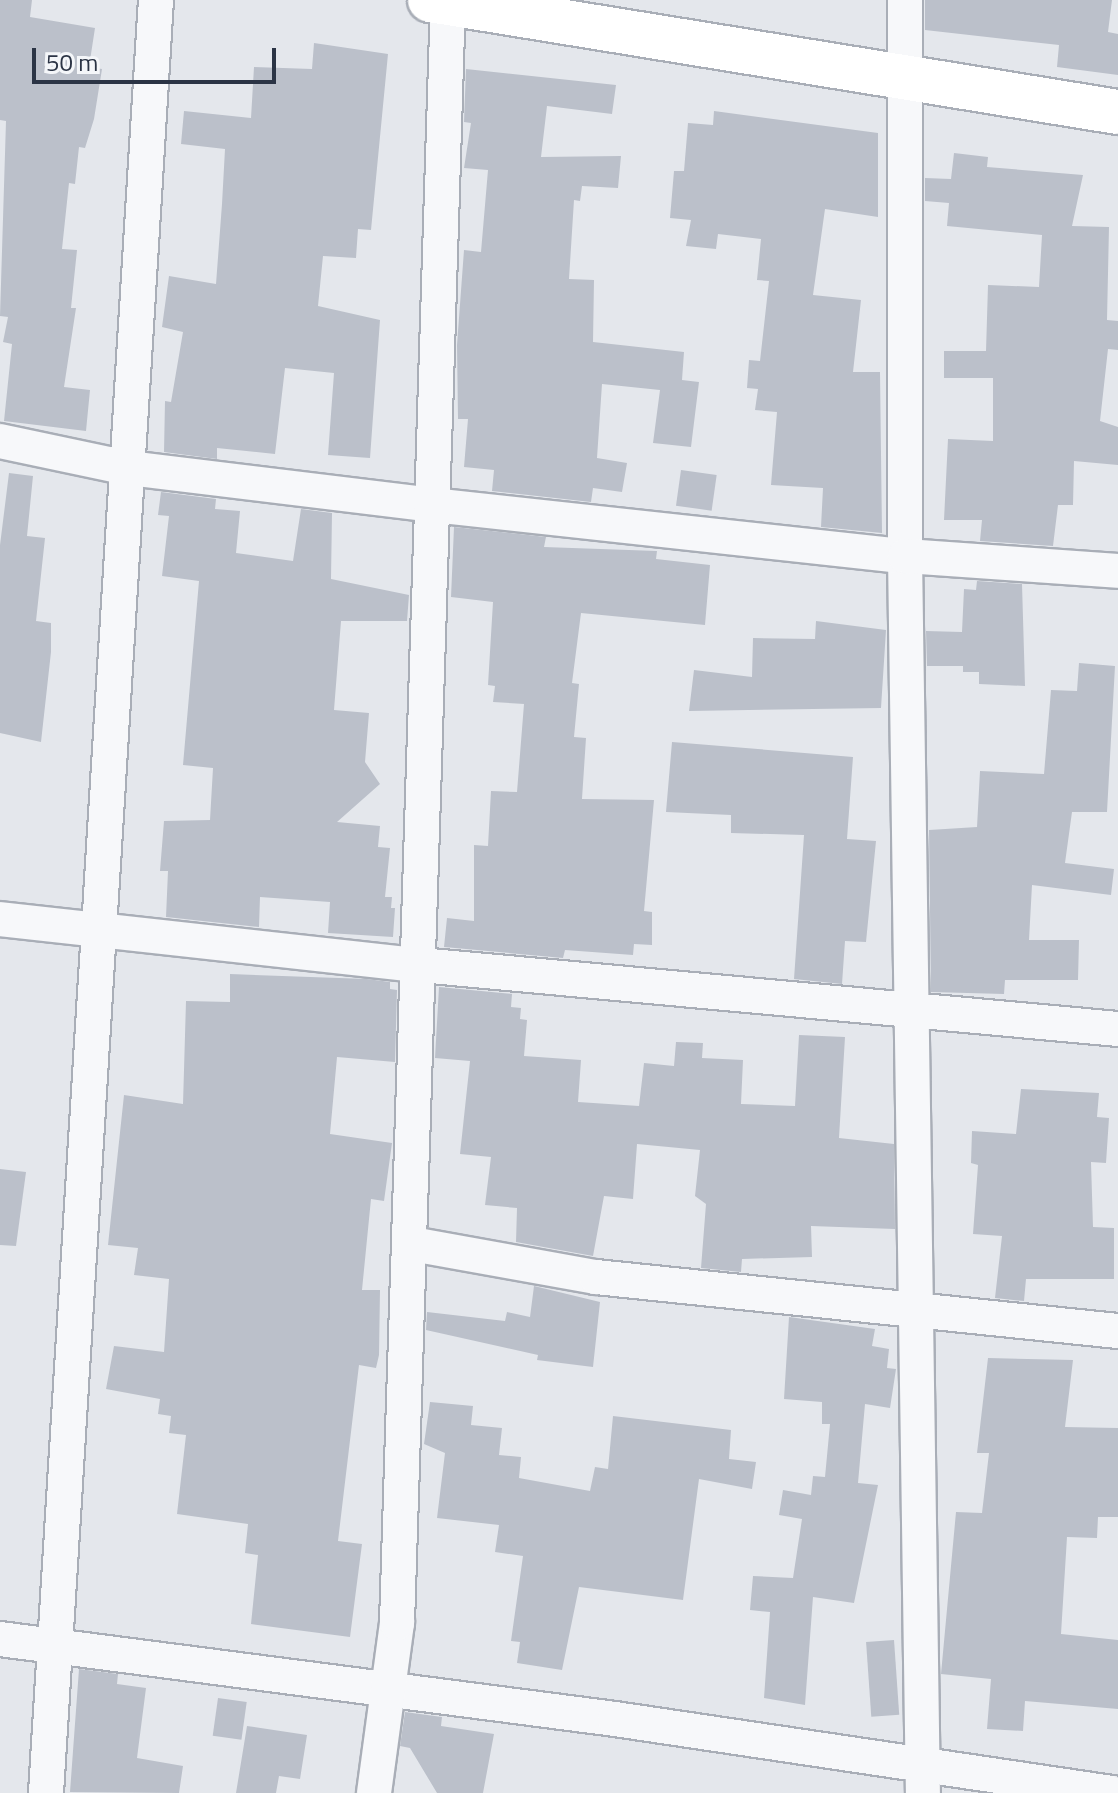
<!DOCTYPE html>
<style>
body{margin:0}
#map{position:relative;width:1118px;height:1793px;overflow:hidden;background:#e4e7ec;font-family:"Titillium Web",sans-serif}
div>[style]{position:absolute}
.building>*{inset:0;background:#bbc0ca;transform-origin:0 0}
.roads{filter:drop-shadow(2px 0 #a9aeb7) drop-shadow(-2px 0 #a9aeb7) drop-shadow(0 2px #a9aeb7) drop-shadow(0 -2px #a9aeb7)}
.street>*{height:34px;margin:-17px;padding:0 17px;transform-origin:17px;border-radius:17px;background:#f7f8fa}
.secondary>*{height:44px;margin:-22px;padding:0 22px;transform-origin:22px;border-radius:22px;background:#fff}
span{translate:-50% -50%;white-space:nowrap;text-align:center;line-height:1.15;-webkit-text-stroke:7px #f4f6f9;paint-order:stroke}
.scale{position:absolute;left:32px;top:48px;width:244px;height:36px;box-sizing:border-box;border:4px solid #2b3445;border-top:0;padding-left:10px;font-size:24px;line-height:28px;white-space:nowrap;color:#2b3445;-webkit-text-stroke:6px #f4f6f9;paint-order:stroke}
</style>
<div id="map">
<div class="building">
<i style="clip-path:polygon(0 0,32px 0,30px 17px,95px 28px,89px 67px,102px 69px,94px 119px,85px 148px,79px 147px,75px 184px,69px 183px,62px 249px,77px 250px,71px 308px,76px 308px,64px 387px,90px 390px,86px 431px,4px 421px,12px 344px,3px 342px,8px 317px,0 316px,6px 121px,0 120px)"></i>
<i style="clip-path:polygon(925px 0,1112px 0,1108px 32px,1118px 34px,1118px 75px,1057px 67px,1059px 45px,925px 30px)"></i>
<i style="clip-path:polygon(314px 43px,388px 54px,371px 230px,358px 229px,356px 258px,323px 256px,318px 306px,380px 320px,370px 458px,328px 455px,334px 373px,285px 368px,275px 454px,217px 448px,217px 459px,164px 452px,165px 401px,171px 402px,183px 332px,162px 327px,169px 276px,216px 284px,222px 204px,225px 149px,181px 144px,184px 111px,251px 118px,254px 67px,312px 69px)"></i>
<i style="clip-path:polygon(466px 69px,616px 85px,612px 114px,547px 106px,541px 157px,621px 156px,618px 188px,582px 186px,580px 201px,574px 200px,569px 279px,594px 280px,593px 342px,684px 352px,682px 380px,699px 382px,691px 447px,653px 443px,660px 390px,602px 384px,597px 458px,627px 463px,622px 492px,593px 488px,591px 502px,492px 491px,494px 470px,464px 467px,468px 419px,458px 419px,457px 345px,464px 250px,481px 252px,488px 170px,464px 168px,471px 123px,464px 122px)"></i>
<i style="clip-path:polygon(714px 111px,878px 133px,878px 217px,825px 209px,813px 295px,861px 300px,853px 372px,880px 372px,882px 533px,821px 527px,823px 488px,771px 485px,777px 412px,755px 410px,758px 389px,747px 388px,749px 360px,760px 361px,769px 281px,757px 280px,761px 239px,718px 234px,716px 249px,686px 246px,691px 220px,670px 218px,674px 171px,684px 171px,688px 123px,713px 125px)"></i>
<i style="clip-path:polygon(954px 153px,988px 157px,987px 167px,1083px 175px,1072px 226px,1109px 227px,1107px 320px,1118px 321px,1118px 350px,1108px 349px,1100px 421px,1118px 427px,1118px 465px,1074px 461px,1073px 505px,1058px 505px,1053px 546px,980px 541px,982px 520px,944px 520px,948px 439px,993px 441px,993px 378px,944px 378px,944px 351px,986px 351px,988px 285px,1039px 287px,1042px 235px,947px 226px,949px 203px,925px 201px,925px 178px,951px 179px)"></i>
<i style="left:681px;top:470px;width:36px;height:36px;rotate:8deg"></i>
<i style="clip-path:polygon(9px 473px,33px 476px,27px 536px,45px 538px,36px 621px,51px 623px,51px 652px,41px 742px,0 733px,0 545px)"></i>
<i style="clip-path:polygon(161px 492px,216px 499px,215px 509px,240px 511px,236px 553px,293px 561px,301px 509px,332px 513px,331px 579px,409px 595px,407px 621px,341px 621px,334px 710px,369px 713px,365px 762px,380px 784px,337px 822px,380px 826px,378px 847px,390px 848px,385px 897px,392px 897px,391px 908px,395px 908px,393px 937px,328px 933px,330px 902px,260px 897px,259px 927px,166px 917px,168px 871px,160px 871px,164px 821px,210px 820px,213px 768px,183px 765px,199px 581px,162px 576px,169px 516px,158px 515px)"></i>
<i style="clip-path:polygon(454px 527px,546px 537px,544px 547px,657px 551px,656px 559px,710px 565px,705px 625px,581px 613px,572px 683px,579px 684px,574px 737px,586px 738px,582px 799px,654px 800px,644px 911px,652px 912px,652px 945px,634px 944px,633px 955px,565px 950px,563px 958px,444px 947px,447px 918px,474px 921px,474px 845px,488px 846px,491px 791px,517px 792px,524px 704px,493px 702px,495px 686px,488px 685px,493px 602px,451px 597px)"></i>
<i style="clip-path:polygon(977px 581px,1022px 584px,1025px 686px,979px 684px,979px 672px,963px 672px,963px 666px,927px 666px,926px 631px,962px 632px,964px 589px,976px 590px)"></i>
<i style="clip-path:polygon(816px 621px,886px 630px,881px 708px,689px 711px,694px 670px,752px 677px,753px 638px,815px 639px)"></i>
<i style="clip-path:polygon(1079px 663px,1115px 666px,1107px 812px,1072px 812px,1065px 863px,1114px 869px,1111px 895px,1032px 885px,1029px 940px,1079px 940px,1078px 980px,1005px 980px,1004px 994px,931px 992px,929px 830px,977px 827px,980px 771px,1044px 774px,1051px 690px,1077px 691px)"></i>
<i style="clip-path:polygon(672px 742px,853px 757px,847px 839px,876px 841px,866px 942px,845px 941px,842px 984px,794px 979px,804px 835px,731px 833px,731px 815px,666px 812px)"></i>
<i style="clip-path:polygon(230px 974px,367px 979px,390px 982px,390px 989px,397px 990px,395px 1062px,337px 1057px,330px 1134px,392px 1143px,384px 1201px,371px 1199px,362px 1290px,380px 1290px,379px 1355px,376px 1368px,359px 1365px,338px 1541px,362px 1544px,350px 1637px,251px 1624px,258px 1555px,245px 1553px,248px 1524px,177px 1514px,186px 1435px,169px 1433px,171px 1416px,158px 1414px,160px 1399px,106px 1389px,114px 1346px,164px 1352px,169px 1279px,134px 1275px,138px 1248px,108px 1245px,124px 1095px,183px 1104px,186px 1001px,230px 1002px)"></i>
<i style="clip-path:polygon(439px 987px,512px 994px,511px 1007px,521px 1008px,520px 1019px,527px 1020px,524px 1056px,581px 1060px,578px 1102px,639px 1106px,644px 1063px,674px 1066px,676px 1042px,703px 1043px,702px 1058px,743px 1060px,741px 1104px,795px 1106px,799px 1035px,845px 1037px,839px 1138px,894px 1144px,895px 1229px,811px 1226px,812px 1257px,742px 1259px,741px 1272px,701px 1268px,706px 1204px,695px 1196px,700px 1150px,637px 1144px,633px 1199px,604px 1196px,593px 1256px,516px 1242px,517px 1208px,485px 1205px,491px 1157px,460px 1154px,470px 1061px,435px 1058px)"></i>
<i style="clip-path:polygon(1021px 1089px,1099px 1093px,1097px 1117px,1109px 1118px,1106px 1163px,1091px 1162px,1093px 1227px,1114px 1228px,1114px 1279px,1026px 1279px,1024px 1301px,995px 1298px,1002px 1236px,973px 1234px,978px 1165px,971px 1163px,972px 1131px,1016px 1134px)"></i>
<i style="clip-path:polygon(0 1169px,26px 1172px,16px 1246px,0 1245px)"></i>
<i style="clip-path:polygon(534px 1286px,600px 1302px,593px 1367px,537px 1360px,538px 1355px,426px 1330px,427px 1312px,505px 1321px,507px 1312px,530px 1317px)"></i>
<i style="clip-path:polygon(789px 1317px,875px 1329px,872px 1346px,889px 1349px,887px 1368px,896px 1369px,890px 1408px,865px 1404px,858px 1483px,878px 1485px,854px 1603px,813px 1597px,805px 1705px,764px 1698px,770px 1612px,750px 1610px,753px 1576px,793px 1578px,802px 1519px,779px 1515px,783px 1490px,811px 1495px,813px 1476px,825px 1477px,830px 1424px,822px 1424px,822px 1402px,784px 1399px)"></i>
<i style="clip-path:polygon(988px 1358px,1073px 1360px,1065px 1427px,1118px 1428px,1118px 1517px,1098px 1517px,1097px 1538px,1067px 1537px,1061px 1634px,1118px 1640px,1118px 1709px,1025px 1701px,1023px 1731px,987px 1729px,991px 1679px,941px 1674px,956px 1512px,982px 1513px,989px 1453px,977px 1453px)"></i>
<i style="clip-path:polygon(430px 1402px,473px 1406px,471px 1425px,502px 1428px,499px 1455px,521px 1457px,519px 1478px,590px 1491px,595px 1467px,608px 1469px,613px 1416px,731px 1430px,729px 1459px,756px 1462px,752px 1489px,699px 1479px,683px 1600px,579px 1587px,562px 1670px,517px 1663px,520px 1642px,511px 1641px,523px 1556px,495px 1552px,499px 1525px,437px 1518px,445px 1453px,424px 1444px)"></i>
<i style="left:894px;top:1640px;width:75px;height:28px;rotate:86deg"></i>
<i style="clip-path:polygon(79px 1669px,118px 1674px,117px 1684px,146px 1688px,137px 1758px,183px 1766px,179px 1793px,70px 1792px)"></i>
<i style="left:218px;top:1698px;width:29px;height:38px;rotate:8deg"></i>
<i style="clip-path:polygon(405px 1712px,442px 1717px,441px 1726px,494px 1734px,483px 1793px,437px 1793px,410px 1748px,400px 1746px)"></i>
<i style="clip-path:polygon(247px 1726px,307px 1735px,300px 1779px,279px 1776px,276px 1793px,236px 1793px)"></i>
</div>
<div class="roads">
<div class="street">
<i style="left:905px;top:0;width:556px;rotate:90deg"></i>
<i style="left:905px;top:556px;width:1237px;rotate:89.17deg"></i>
<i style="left:0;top:441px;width:131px;rotate:11.9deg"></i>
<i style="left:128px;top:468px;width:306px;rotate:6.9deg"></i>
<i style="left:432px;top:505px;width:476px;rotate:6.2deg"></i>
<i style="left:905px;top:556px;width:214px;rotate:4deg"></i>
<i style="left:0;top:919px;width:423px;rotate:6.3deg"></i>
<i style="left:420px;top:965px;width:701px;rotate:5.24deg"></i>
<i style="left:412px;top:1244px;width:187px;rotate:10.2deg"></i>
<i style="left:596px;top:1277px;width:525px;rotate:5.91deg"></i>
<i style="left:0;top:1639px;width:620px;rotate:7.41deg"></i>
<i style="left:615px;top:1719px;width:502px;rotate:8.47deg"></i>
<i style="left:46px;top:1793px;width:1796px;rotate:-86.49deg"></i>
<i style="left:374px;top:1793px;width:172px;rotate:-82.3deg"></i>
<i style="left:397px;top:1623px;width:1624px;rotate:-88.2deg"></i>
</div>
<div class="secondary">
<i style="left:430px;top:0;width:697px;rotate:9.25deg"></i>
</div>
</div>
<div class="scale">50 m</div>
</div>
